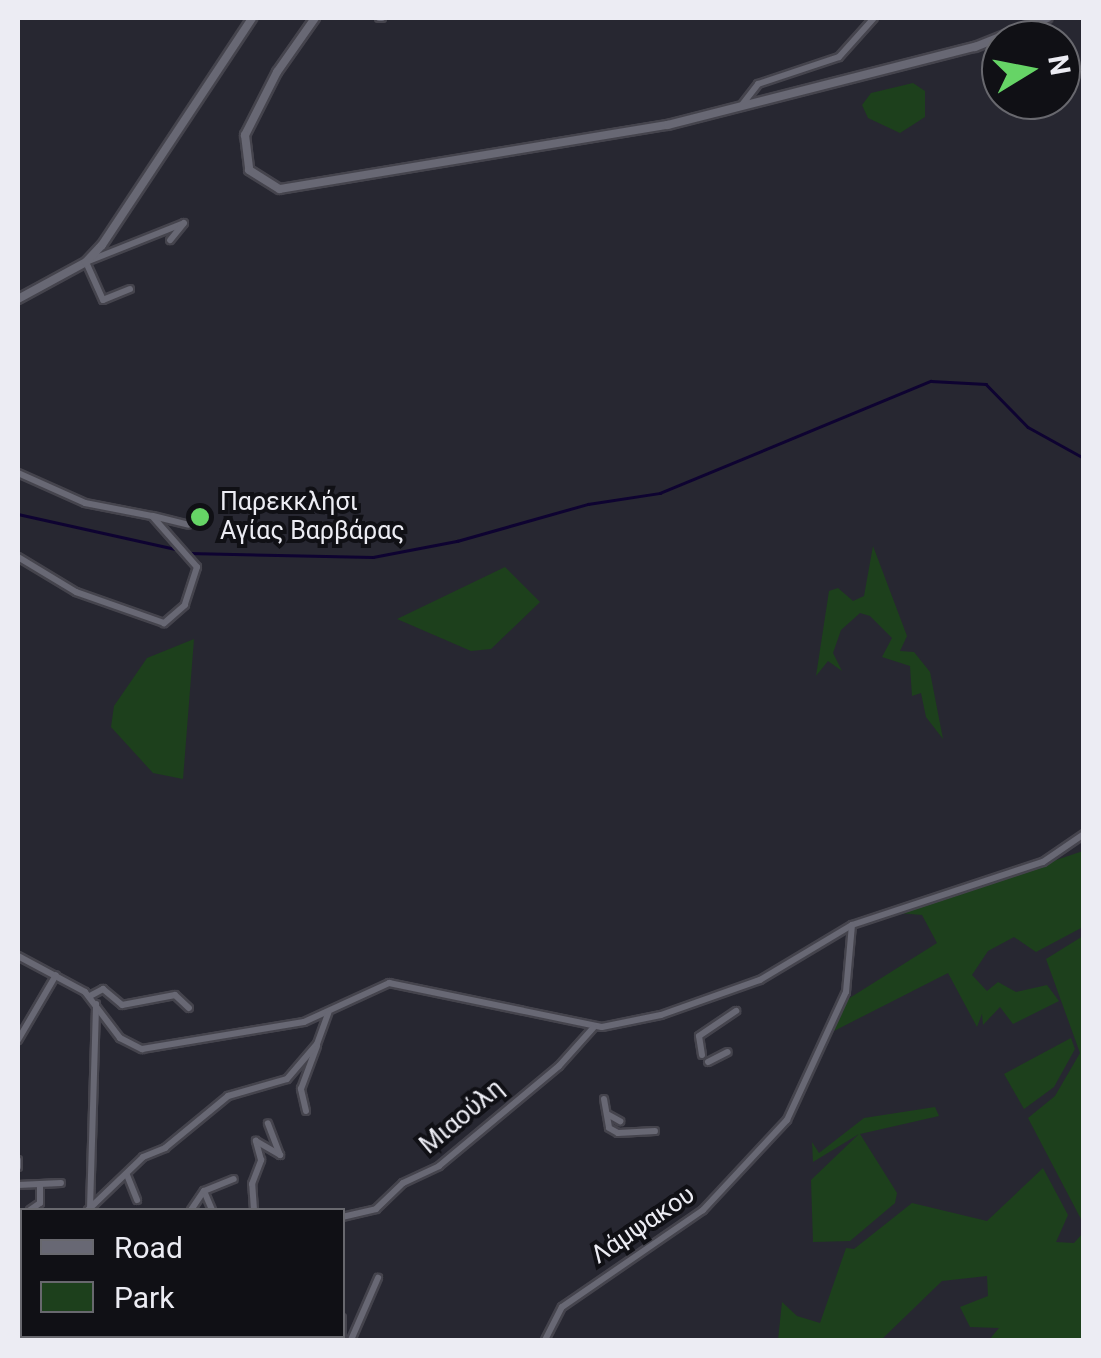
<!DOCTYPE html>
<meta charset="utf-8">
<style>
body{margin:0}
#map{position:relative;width:1101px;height:1358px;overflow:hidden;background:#272731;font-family:Roboto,sans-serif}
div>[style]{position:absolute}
.green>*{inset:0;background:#1d401c}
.stream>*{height:2.5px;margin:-1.25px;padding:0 1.25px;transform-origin:1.25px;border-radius:1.25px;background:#0e0331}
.roads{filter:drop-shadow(2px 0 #45444d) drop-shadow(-2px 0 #45444d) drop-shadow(0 2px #45444d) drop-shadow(0 -2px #45444d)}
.minor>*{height:6px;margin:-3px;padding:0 3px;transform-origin:3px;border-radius:3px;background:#686874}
.tertiary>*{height:8px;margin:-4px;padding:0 4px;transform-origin:4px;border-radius:4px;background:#686874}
.dots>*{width:28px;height:28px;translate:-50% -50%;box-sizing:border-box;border:5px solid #101015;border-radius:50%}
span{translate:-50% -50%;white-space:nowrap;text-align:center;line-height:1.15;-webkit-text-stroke:8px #101015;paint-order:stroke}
.poi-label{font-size:25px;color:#ececf3}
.left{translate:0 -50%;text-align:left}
.street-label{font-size:25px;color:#ececf3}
.frame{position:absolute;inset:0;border:20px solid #ececf3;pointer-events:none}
.legend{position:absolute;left:20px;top:1208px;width:325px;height:130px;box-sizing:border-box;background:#101015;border:2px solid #68686e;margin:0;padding:12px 18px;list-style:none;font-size:30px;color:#ececf3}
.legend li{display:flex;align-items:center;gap:20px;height:50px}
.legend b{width:50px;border:2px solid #68686e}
.north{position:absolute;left:981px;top:20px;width:100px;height:100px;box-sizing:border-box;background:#101015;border:2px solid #68686e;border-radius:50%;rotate:80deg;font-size:28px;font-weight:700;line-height:40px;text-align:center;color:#ececf3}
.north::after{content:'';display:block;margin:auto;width:35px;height:45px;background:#66d466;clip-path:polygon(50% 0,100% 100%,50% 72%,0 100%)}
</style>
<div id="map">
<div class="green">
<i style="clip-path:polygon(913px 83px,925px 91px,925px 117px,900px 133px,868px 118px,862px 105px,871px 93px)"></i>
<i style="clip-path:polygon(873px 546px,907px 636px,900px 651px,914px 652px,930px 672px,943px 739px,926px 717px,921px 693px,912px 696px,910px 666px,882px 657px,892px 638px,870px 616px,860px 613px,841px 630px,833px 653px,842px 671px,828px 661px,816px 676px,829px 591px,838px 588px,853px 601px,864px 596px)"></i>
<i style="clip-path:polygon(505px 567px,540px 602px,491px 649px,471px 651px,397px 619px)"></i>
<i style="clip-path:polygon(194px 639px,183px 779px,153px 773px,111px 727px,114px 706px,147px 658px)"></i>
<i style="clip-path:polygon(1083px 851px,1083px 927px,1036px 952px,1014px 937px,988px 951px,972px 975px,987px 991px,998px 982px,1016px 992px,1047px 985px,1059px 1001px,1013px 1024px,1000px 1007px,983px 1025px,982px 1014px,977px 1027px,948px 973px,830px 1033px,848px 999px,937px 943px,922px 915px,899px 913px)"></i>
<i style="clip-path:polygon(1083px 936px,1083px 1340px,989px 1340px,999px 1328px,970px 1327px,960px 1307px,988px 1296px,987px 1276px,942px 1281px,881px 1340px,778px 1340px,782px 1302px,797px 1316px,820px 1323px,846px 1248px,854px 1249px,912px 1203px,987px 1221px,1043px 1168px,1068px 1215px,1056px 1242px,1074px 1243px,1082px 1234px,1082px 1221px,1028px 1118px,1055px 1096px,1080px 1053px,1046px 959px)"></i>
<i style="clip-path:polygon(1071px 1038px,1075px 1049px,1054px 1087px,1024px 1109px,1004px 1074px)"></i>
<i style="clip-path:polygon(935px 1107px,939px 1116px,860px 1134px,897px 1193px,895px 1203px,850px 1241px,813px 1242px,811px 1180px,859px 1134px,813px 1162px,812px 1142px,819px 1153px,864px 1118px)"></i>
</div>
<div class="stream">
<i style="left:18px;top:514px;width:162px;rotate:12.5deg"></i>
<i style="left:188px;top:553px;width:185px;rotate:1.2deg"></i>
<i style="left:373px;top:557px;width:86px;rotate:-10.8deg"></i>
<i style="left:457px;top:541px;width:136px;rotate:-15.8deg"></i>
<i style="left:588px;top:504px;width:73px;rotate:-8.7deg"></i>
<i style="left:660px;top:493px;width:293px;rotate:-22.5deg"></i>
<i style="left:931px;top:381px;width:55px;rotate:3.1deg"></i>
<i style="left:986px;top:384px;width:60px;rotate:45.7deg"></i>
<i style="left:1028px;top:427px;width:64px;rotate:29deg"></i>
</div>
<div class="roads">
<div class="minor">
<i style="left:379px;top:18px;width:3px"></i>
<i style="left:741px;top:106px;width:28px;rotate:-52deg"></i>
<i style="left:758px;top:84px;width:85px;rotate:-18.4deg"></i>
<i style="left:839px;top:57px;width:52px;rotate:-48.1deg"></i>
<i style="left:130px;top:289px;width:29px;rotate:158deg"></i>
<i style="left:103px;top:300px;width:42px;rotate:-114.1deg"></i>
<i style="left:86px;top:262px;width:105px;rotate:-21.7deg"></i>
<i style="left:184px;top:223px;width:22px;rotate:129deg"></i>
<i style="left:18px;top:473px;width:73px;rotate:24.1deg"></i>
<i style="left:85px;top:503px;width:68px;rotate:11deg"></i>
<i style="left:152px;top:516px;width:68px;rotate:48.6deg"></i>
<i style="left:197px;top:567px;width:40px;rotate:108deg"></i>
<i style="left:185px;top:605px;width:28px;rotate:139deg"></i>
<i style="left:164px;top:623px;width:93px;rotate:-160.6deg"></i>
<i style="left:76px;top:592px;width:68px;rotate:-148.9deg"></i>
<i style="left:153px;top:516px;width:36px;rotate:14deg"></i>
<i style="left:18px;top:956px;width:76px;rotate:28.2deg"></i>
<i style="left:85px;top:992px;width:58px;rotate:52.7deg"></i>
<i style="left:120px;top:1038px;width:25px;rotate:27deg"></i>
<i style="left:142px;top:1049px;width:164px;rotate:-9.5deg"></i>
<i style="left:304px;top:1022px;width:94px;rotate:-24.6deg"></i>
<i style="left:389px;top:983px;width:217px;rotate:11.7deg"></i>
<i style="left:602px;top:1027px;width:60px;rotate:-11.5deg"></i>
<i style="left:661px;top:1015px;width:105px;rotate:-19.5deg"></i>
<i style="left:760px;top:980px;width:107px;rotate:-30.9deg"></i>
<i style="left:852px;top:925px;width:201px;rotate:-18.3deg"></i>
<i style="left:1043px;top:862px;width:50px;rotate:-34.3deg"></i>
<i style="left:90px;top:996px;width:15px;rotate:-28deg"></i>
<i style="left:103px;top:989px;width:25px;rotate:40deg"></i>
<i style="left:122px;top:1005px;width:54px;rotate:-10.7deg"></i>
<i style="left:175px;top:995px;width:19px;rotate:43deg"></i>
<i style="left:18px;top:1040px;width:75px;rotate:-59.7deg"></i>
<i style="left:702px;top:1055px;width:19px;rotate:-99deg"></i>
<i style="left:699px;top:1036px;width:45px;rotate:-34deg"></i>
<i style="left:708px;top:1062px;width:22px;rotate:-27deg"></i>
<i style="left:604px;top:1099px;width:29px;rotate:80deg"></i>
<i style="left:609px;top:1128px;width:10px;rotate:29deg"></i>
<i style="left:618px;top:1133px;width:37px;rotate:-3deg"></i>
<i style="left:306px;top:1111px;width:23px;rotate:-103deg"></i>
<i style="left:301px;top:1089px;width:46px;rotate:-69.6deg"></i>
<i style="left:609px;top:1115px;width:13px;rotate:29deg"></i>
<i style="left:18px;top:1167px;width:7px;rotate:-90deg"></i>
<i style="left:127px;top:1175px;width:27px;rotate:68deg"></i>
<i style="left:18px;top:1185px;width:43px;rotate:-2.7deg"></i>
<i style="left:204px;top:1191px;width:21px;rotate:67deg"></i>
<i style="left:90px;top:1209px;width:205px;rotate:-88.3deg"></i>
<i style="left:30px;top:1210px;width:12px;rotate:-35deg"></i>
<i style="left:40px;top:1203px;width:18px;rotate:-90deg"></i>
<i style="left:88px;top:1210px;width:76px;rotate:-43.9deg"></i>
<i style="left:143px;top:1157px;width:24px;rotate:-22deg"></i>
<i style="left:165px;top:1148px;width:82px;rotate:-39.5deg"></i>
<i style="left:228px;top:1096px;width:61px;rotate:-16.1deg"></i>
<i style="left:287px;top:1079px;width:46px;rotate:-49.4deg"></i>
<i style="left:317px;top:1044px;width:33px;rotate:-70deg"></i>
<i style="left:191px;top:1210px;width:23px;rotate:-56deg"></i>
<i style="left:204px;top:1191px;width:32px;rotate:-22deg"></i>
<i style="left:254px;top:1210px;width:26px;rotate:-94deg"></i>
<i style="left:252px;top:1184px;width:26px;rotate:-69deg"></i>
<i style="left:261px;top:1160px;width:20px;rotate:-105deg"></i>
<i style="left:256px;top:1141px;width:28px;rotate:30deg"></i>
<i style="left:280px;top:1155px;width:34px;rotate:-111deg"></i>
<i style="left:342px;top:1217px;width:35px;rotate:-13deg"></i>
<i style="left:376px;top:1209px;width:37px;rotate:-44deg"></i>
<i style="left:403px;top:1183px;width:40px;rotate:-25deg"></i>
<i style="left:439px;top:1166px;width:156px;rotate:-39.8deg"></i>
<i style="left:559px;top:1066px;width:52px;rotate:-48.1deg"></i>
<i style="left:18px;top:1218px;width:5px;rotate:-37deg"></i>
<i style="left:18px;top:1269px;width:6px;rotate:-51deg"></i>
<i style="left:18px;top:1317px;width:4px;rotate:27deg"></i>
<i style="left:36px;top:1340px;width:5px;rotate:-53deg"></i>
<i style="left:126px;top:1340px;width:8px;rotate:-30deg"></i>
<i style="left:237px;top:1340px;width:6px;rotate:-45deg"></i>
<i style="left:342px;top:1340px;width:22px;rotate:-90deg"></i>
<i style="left:351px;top:1340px;width:68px;rotate:-66.5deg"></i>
<i style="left:545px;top:1340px;width:37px;rotate:-63deg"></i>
<i style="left:562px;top:1307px;width:171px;rotate:-34.5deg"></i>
<i style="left:703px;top:1210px;width:123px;rotate:-47deg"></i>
<i style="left:787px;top:1120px;width:141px;rotate:-65.3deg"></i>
<i style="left:846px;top:992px;width:67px;rotate:-84.9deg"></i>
</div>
<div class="tertiary">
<i style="left:315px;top:18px;width:66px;rotate:125.1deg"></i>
<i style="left:277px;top:72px;width:71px;rotate:116.9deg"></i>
<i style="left:245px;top:135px;width:35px;rotate:83deg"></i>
<i style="left:249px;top:170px;width:36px;rotate:32deg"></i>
<i style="left:280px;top:189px;width:393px;rotate:-9.4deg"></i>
<i style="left:668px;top:125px;width:317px;rotate:-14.3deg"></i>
<i style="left:975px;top:47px;width:78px;rotate:-21.9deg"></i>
<i style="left:18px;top:299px;width:77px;rotate:-28.6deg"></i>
<i style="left:86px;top:262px;width:23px;rotate:-47deg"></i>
<i style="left:102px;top:245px;width:272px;rotate:-56.5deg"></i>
</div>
</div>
<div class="dots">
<i style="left:200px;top:517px;background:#66d466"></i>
</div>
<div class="poi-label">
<span class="left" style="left:220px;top:517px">Παρεκκλήσι<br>Αγίας Βαρβάρας</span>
</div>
<div class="street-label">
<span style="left:462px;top:1117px;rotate:-40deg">Μιαούλη</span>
<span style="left:643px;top:1225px;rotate:-34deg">Λάμψακου</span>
</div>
<div class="frame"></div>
<ul class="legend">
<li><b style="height:12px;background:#686874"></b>Road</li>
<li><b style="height:28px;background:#1d401c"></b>Park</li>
</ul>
<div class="north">N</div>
</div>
